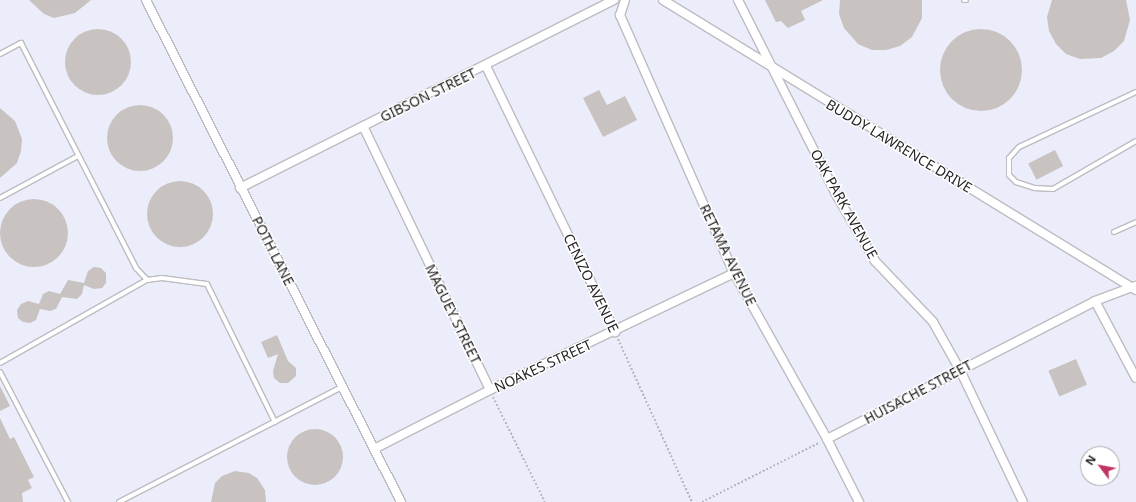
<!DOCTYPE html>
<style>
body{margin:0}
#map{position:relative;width:1136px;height:502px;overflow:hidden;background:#f8f8fe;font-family:"Noto Sans",sans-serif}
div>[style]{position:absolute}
.built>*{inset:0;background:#ecedfa}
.building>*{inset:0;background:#c8c2c1;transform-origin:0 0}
.round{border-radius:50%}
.path>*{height:2px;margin-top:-1px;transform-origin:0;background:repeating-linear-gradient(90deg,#b8b8bc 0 2px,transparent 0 4px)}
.roads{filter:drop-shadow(1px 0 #bcbcc1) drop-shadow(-1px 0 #bcbcc1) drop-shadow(0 1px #bcbcc1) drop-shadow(0 -1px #bcbcc1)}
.service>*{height:4px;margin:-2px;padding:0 2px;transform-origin:2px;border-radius:2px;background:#fff}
.minor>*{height:8px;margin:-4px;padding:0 4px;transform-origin:4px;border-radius:4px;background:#fff}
span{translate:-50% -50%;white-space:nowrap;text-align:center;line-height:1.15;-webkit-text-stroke:3px #fff;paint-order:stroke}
.street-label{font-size:14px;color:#242426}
.north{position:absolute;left:1080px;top:446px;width:40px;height:40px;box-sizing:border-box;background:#fff;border:1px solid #a7a7a8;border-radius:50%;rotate:302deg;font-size:11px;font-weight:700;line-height:16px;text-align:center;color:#242426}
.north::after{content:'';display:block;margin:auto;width:14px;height:18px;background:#c13360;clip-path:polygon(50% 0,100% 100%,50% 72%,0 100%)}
</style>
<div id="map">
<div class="built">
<i style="clip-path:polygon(evenodd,0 0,1136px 0,1136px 502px,0 502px,0 0,1088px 454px,1112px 454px,1112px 478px,1088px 478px,1088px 454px)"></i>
</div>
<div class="building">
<i style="clip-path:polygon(29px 0,91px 0,75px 13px,54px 18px,44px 14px)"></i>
<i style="clip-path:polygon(765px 0,823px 0,801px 11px,805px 20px,788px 28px,781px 21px,776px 22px)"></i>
<i style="clip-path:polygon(840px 0,922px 0,922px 18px,912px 37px,900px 46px,886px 50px,872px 50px,858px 44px,844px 28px,839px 14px)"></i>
<i style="clip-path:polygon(1052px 0,1126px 0,1130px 20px,1124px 41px,1114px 51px,1101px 58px,1080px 59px,1066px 54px,1056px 44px,1049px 31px,1047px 17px)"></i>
<i class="round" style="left:940px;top:29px;width:82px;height:82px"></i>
<i class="round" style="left:65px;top:29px;width:66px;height:66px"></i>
<i style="clip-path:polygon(599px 90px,607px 105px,625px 96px,637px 120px,603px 137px,583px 98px)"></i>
<i class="round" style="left:107px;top:105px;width:66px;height:66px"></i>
<i style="clip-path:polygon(0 108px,15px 121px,22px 139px,21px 151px,17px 163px,0 178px)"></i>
<i style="left:1055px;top:150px;width:18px;height:30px;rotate:63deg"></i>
<i class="round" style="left:147px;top:181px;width:66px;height:66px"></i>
<i class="round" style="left:0;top:199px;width:68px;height:68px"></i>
<i style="clip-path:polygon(94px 267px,101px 268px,106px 273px,106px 283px,102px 288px,94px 289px,84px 285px,82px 294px,77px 299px,62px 297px,56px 309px,50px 311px,40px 309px,36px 320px,30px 323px,23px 322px,18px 318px,17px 310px,21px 304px,28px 301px,39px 304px,43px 294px,49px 291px,60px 294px,68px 280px,84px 283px,88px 271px)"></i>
<i style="clip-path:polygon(277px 335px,288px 361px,296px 368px,296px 376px,288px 383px,280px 383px,274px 378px,273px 371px,278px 354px,268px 358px,261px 342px)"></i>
<i style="left:1076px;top:359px;width:28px;height:30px;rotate:67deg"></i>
<i style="clip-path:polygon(0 386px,10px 406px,0 411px)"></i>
<i style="clip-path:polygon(0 418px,10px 439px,14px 437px,34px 477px,28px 480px,32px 488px,22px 493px,23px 502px,0 502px)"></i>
<i class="round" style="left:287px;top:429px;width:56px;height:56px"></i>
<i style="clip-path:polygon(235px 471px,249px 473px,257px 478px,265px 490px,266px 502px,211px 502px,215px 483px,222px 476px)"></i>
</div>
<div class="path">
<i style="left:618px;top:339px;width:179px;rotate:65.6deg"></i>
<i style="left:493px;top:397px;width:117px;rotate:63.7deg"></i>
<i style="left:702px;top:502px;width:131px;rotate:-26.8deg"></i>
</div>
<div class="roads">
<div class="service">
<i style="left:964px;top:0;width:2px"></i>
<i style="left:0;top:54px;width:24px;rotate:-28deg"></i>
<i style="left:21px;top:43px;width:253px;rotate:62.9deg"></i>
<i style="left:136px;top:268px;width:16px;rotate:47deg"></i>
<i style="left:147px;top:280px;width:15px;rotate:-8deg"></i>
<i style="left:162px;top:278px;width:45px;rotate:7.6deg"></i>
<i style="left:207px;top:284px;width:154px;rotate:63.8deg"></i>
<i style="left:1136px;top:92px;width:129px;rotate:154.8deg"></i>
<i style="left:1019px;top:147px;width:15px;rotate:132deg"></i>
<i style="left:1009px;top:158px;width:17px;rotate:90deg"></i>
<i style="left:1009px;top:175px;width:10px;rotate:45deg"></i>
<i style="left:1016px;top:182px;width:20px;rotate:18deg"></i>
<i style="left:1035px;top:188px;width:18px;rotate:3deg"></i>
<i style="left:1053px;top:189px;width:96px;rotate:-30deg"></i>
<i style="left:0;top:198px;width:89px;rotate:-28.3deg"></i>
<i style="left:1114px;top:232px;width:24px;rotate:-24deg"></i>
<i style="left:0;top:363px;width:169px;rotate:-29.5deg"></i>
<i style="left:0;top:372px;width:147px;rotate:62.4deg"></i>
<i style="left:119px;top:502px;width:251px;rotate:-27.3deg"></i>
</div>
<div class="minor">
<i style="left:146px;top:0;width:563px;rotate:63.07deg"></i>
<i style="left:625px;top:0;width:16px;rotate:108deg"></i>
<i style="left:620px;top:15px;width:282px;rotate:66.2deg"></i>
<i style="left:734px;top:273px;width:190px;rotate:60.7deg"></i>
<i style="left:827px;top:439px;width:71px;rotate:63.1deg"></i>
<i style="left:663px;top:0;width:555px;rotate:31.51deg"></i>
<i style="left:738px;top:0;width:220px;rotate:63.2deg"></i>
<i style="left:837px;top:196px;width:75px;rotate:59.7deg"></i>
<i style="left:875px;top:261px;width:84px;rotate:46.4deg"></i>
<i style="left:933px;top:322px;width:55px;rotate:60.6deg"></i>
<i style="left:960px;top:370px;width:146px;rotate:64.5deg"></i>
<i style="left:486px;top:66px;width:296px;rotate:64.1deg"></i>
<i style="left:363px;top:126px;width:293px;rotate:64.3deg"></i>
<i style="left:240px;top:188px;width:419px;rotate:-26.7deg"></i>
<i style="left:1095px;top:301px;width:87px;rotate:62deg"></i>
<i style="left:827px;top:439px;width:301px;rotate:-27.2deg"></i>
<i style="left:1095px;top:301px;width:43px;rotate:-20.6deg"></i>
<i style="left:374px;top:449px;width:130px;rotate:-27deg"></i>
<i style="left:490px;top:390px;width:271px;rotate:-25.6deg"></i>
</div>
</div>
<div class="street-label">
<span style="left:428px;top:95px;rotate:-26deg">GIBSON STREET</span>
<span style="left:899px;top:146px;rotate:31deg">BUDDY LAWRENCE DRIVE</span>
<span style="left:844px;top:204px;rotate:61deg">OAK PARK AVENUE</span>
<span style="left:273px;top:251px;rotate:63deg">POTH LANE</span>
<span style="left:728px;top:255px;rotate:64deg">RETAMA AVENUE</span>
<span style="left:591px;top:283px;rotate:64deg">CENIZO AVENUE</span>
<span style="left:453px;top:314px;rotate:64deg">MAGUEY STREET</span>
<span style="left:543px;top:366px;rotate:-25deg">NOAKES STREET</span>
<span style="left:918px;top:392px;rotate:-28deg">HUISACHE STREET</span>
</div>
<div class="north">N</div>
</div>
